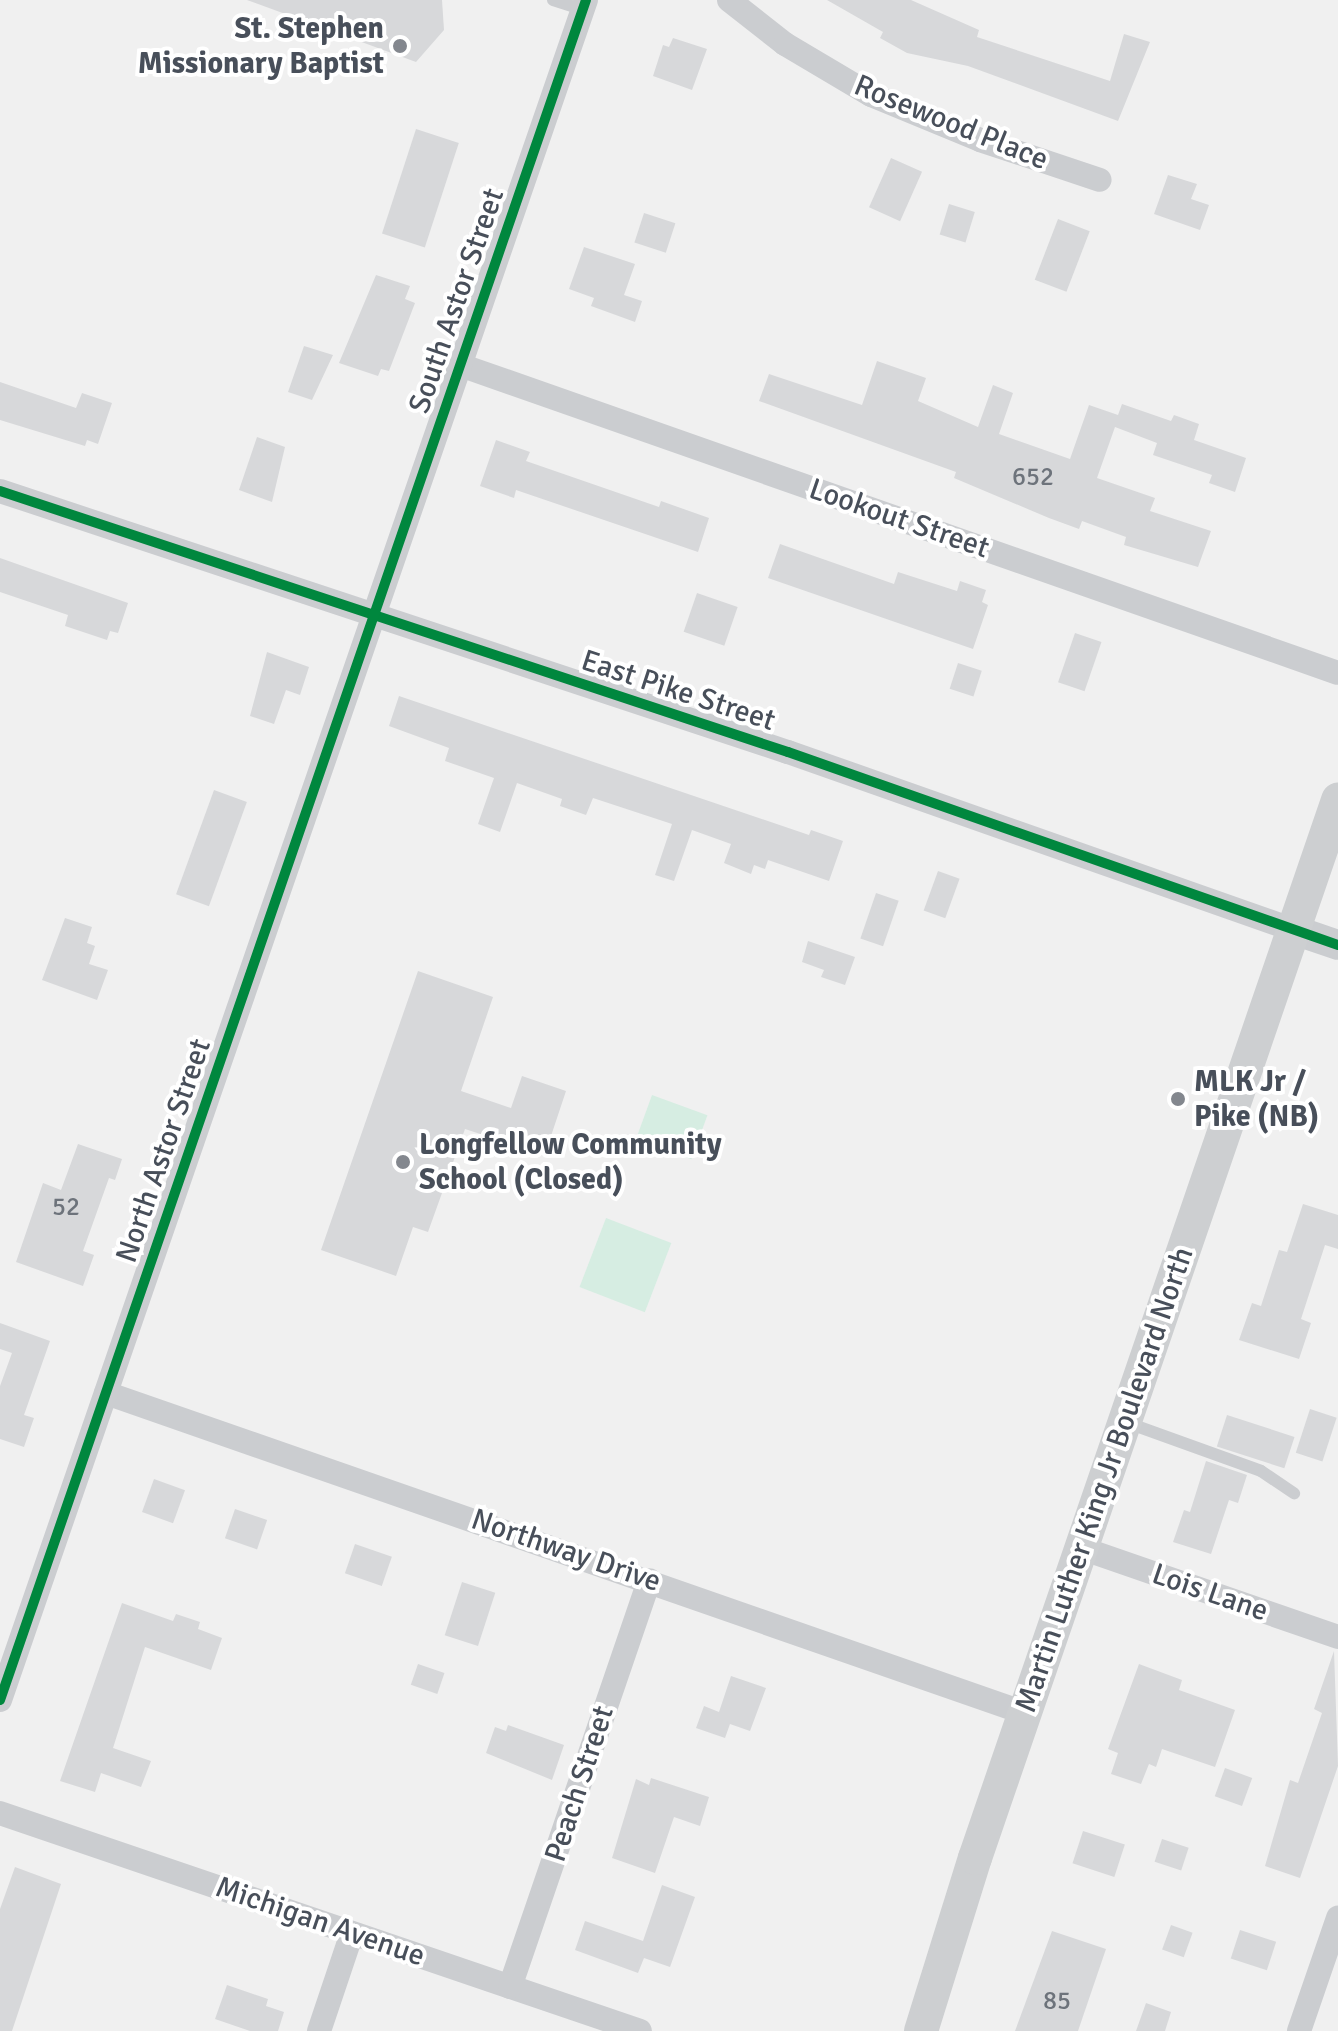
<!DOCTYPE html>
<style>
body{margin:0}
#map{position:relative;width:1338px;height:2031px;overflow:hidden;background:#f0f0f0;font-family:Signika,sans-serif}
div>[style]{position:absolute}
.green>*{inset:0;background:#d6ede2;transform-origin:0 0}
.building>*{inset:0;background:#d7d8da;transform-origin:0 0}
.service>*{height:12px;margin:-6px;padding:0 6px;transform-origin:6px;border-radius:6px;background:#cbcdd0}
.minor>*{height:24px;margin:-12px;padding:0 12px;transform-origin:12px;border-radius:12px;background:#cbcdd0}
.tertiary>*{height:30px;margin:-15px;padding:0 15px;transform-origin:15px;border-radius:15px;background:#cbcdd0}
.secondary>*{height:34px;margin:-17px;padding:0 17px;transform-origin:17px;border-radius:17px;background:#cdcfd1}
.cycleway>*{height:10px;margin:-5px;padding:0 5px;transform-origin:5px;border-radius:5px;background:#00873e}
.dots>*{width:22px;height:22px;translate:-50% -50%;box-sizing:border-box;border:4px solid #fff;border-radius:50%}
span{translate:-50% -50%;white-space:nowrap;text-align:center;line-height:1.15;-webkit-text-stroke:8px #fff;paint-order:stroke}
.number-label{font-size:26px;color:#6d737b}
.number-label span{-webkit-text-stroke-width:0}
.poi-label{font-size:30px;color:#484f5a;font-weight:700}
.right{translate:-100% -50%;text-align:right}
.left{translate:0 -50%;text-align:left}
.street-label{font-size:30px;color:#484f5a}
</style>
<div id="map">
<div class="green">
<i style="left:652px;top:1095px;width:59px;height:47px;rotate:20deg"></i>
<i style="left:606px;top:1218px;width:70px;height:74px;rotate:21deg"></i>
</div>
<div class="building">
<i style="clip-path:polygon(247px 0,442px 0,444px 30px,416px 62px)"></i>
<i style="clip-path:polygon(827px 0,911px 0,979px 30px,977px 37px,1110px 81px,1124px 34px,1150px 42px,1118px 121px,968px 66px,907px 53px,880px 38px,883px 32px)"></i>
<i style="clip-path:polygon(673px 38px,707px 49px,692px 90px,653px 76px,663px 45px,669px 47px)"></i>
<i style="left:416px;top:129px;width:45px;height:110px;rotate:18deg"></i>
<i style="left:891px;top:158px;width:34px;height:54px;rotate:24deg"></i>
<i style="clip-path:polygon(1168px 175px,1197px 184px,1191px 199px,1209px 205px,1200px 230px,1154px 214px)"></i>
<i style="left:949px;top:204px;width:27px;height:32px;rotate:17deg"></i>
<i style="left:644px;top:213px;width:33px;height:31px;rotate:18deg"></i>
<i style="left:1058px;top:219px;width:34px;height:65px;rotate:21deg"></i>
<i style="clip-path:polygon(584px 247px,635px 264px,624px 295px,642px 301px,635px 322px,591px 306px,594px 298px,569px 289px)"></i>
<i style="clip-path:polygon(376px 275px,410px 286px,405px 299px,415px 303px,389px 371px,381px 369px,378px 376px,339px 363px)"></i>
<i style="clip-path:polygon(304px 346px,333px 355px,312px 400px,288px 392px)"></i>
<i style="clip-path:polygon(877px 361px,926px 378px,918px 401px,978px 427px,993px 385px,1013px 393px,999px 434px,1070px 459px,1089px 405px,1118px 415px,1122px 404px,1171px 421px,1174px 415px,1199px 424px,1194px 440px,1246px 458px,1235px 492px,1209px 483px,1212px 475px,1153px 455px,1157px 443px,1115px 427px,1097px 478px,1155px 498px,1150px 511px,1211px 531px,1198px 567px,1124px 545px,1126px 537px,1082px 521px,1079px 529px,1049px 518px,954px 478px,956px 472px,759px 401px,769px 374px,862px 405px)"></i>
<i style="clip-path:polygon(0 382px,76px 408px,82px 393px,112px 403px,98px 444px,87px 440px,85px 446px,0 420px)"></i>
<i style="clip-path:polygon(257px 437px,285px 447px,272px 502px,239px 490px)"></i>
<i style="clip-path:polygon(496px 440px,530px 452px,526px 461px,659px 507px,661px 501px,709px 518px,698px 552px,516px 490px,514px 498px,480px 486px)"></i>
<i style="clip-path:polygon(780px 544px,894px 584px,898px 572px,957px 591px,960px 581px,986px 590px,982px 602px,988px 605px,973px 649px,768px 578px)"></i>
<i style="clip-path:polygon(0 558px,128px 603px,118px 633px,110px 631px,107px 640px,65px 626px,68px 615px,0 592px)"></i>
<i style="left:697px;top:593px;width:43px;height:41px;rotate:19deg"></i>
<i style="left:1075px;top:633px;width:28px;height:52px;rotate:19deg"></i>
<i style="clip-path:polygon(267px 652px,309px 667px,300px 695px,286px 690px,274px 724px,250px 716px)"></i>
<i style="left:958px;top:663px;width:25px;height:27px;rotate:18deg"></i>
<i style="clip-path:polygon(399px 696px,809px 835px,811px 830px,843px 841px,829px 881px,768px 860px,765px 869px,754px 865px,751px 874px,724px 863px,731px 844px,692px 830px,674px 881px,655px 875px,672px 824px,593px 798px,586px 815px,560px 806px,562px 799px,517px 783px,500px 832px,478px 824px,494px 778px,445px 761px,449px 748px,389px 726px)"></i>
<i style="left:214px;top:790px;width:35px;height:111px;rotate:20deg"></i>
<i style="left:938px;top:871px;width:23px;height:42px;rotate:20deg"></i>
<i style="left:876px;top:893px;width:24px;height:48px;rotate:19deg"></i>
<i style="clip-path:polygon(65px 918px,92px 927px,87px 943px,95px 946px,89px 964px,108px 970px,97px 1000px,42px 980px)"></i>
<i style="clip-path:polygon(808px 941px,855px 957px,845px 985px,821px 977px,824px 970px,802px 962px)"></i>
<i style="clip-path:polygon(418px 971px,493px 997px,461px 1091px,511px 1108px,522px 1076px,566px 1091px,548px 1145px,524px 1136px,520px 1147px,465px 1129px,428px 1232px,413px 1227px,396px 1276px,321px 1250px)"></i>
<i style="clip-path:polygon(78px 1144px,122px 1159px,115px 1180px,109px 1178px,83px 1251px,94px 1255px,83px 1286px,16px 1262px,43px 1183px,61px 1190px)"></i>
<i style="clip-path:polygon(1303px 1204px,1338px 1215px,1338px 1249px,1325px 1245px,1301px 1319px,1311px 1323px,1299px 1359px,1239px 1340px,1252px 1303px,1261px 1306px,1279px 1250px,1287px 1252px)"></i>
<i style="clip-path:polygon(0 1323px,50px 1341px,24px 1415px,34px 1418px,24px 1447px,0 1439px,0 1386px,12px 1353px,0 1349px)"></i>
<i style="left:1310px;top:1409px;width:28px;height:46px;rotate:18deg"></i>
<i style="left:1227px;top:1415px;width:71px;height:33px;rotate:18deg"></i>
<i style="clip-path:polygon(1206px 1461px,1247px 1475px,1238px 1503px,1229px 1500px,1211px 1554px,1173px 1542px,1184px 1510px,1190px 1512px)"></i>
<i style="left:154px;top:1479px;width:33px;height:35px;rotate:20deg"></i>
<i style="left:235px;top:1509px;width:34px;height:31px;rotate:19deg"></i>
<i style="left:355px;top:1544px;width:39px;height:31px;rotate:19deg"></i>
<i style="left:462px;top:1582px;width:35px;height:56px;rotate:18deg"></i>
<i style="clip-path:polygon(122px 1603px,173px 1621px,176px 1614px,200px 1622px,198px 1629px,222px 1638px,211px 1670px,145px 1647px,113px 1748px,151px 1761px,141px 1787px,101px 1773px,95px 1792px,60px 1781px)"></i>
<i style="clip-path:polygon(1334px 1651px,1338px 1766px,1300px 1878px,1265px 1866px,1290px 1780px,1298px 1783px,1322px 1713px,1314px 1709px)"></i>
<i style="left:418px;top:1664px;width:28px;height:22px;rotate:19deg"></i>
<i style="clip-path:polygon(1139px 1664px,1182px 1680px,1179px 1690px,1235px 1710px,1215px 1767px,1162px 1749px,1156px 1767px,1149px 1764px,1141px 1784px,1111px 1774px,1118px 1753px,1108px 1749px)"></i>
<i style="clip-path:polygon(731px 1676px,766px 1688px,750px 1731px,730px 1724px,725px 1738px,696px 1728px,704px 1706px,719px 1712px)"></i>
<i style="clip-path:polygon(508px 1725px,564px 1745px,552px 1780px,486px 1753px,495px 1727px,506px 1731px)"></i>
<i style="left:1225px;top:1768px;width:29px;height:30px;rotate:20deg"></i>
<i style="clip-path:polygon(651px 1778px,709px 1797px,700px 1826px,674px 1817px,655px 1873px,612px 1858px,636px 1779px,649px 1785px)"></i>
<i style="left:1083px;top:1831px;width:44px;height:34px;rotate:18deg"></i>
<i style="left:1162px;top:1839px;width:28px;height:24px;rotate:18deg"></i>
<i style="clip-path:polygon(15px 1867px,61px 1884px,12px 2031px,0 2031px,0 1909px)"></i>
<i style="clip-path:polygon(662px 1885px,695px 1897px,670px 1967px,644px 1958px,638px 1973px,575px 1950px,585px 1921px,643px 1941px)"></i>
<i style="left:1171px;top:1925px;width:23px;height:26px;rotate:20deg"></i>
<i style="left:1240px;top:1930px;width:38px;height:30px;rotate:18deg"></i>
<i style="clip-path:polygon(1052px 1931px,1106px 1949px,1078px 2031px,1015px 2031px)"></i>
<i style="clip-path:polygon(227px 1985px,268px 1999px,266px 2006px,284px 2012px,278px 2031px,250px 2031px,215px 2019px)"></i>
<i style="clip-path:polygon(1146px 2003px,1171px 2012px,1165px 2031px,1136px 2031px)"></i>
</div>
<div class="service">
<i style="left:553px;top:0;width:32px;rotate:18deg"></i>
<i style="left:1128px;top:1423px;width:141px;rotate:19.8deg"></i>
<i style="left:1261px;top:1471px;width:40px;rotate:34deg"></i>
</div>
<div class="minor">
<i style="left:729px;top:0;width:71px;rotate:38.2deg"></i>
<i style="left:785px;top:44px;width:100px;rotate:30.7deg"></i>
<i style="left:871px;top:95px;width:118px;rotate:22.4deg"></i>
<i style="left:980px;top:140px;width:126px;rotate:18.4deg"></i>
<i style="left:460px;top:365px;width:930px;rotate:19.33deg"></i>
<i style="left:0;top:491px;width:830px;rotate:18.33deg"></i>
<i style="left:788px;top:752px;width:536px;rotate:19.38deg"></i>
<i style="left:106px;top:1393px;width:973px;rotate:19.2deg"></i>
<i style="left:1081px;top:1548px;width:272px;rotate:19.1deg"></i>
<i style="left:0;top:1700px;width:1798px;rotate:-70.98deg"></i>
<i style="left:0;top:1813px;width:676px;rotate:18.81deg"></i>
<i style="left:510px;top:1987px;width:430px;rotate:-71.1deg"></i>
<i style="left:319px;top:2031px;width:103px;rotate:-71.4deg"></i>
<i style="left:1299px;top:2031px;width:120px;rotate:-71deg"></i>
</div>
<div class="tertiary">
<i style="left:1294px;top:930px;width:46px;rotate:18.8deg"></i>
</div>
<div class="secondary">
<i style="left:921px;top:2031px;width:181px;rotate:-72.7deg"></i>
<i style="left:975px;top:1858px;width:1119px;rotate:-71.06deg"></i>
</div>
<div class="cycleway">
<i style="left:0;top:491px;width:830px;rotate:18.33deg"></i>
<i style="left:788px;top:752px;width:583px;rotate:19.34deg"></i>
<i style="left:0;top:1700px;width:1798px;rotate:-70.98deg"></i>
</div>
<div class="dots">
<i style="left:400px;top:46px;background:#83878e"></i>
<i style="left:1178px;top:1099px;background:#83878e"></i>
<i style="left:403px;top:1162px;background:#83878e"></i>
</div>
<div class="number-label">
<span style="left:1033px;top:478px">652</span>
<span style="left:66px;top:1208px">52</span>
<span style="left:1057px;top:2002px">85</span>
</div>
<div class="poi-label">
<span class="right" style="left:384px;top:46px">St. Stephen<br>Missionary Baptist</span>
<span class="left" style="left:1194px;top:1099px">MLK Jr /<br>Pike (NB)</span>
<span class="left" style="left:419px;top:1162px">Longfellow Community<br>School (Closed)</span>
</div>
<div class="street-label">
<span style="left:951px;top:123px;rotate:22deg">Rosewood Place</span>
<span style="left:457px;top:301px;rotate:-71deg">South Astor Street</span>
<span style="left:899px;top:519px;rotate:19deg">Lookout Street</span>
<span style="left:678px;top:691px;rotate:18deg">East Pike Street</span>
<span style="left:164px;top:1151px;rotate:-71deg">North Astor Street</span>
<span style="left:1105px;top:1480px;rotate:-71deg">Martin Luther King Jr Boulevard North</span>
<span style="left:566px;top:1551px;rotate:19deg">Northway Drive</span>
<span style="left:1210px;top:1593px;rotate:19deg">Lois Lane</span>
<span style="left:580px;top:1784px;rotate:-72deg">Peach Street</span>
<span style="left:320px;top:1922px;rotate:19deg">Michigan Avenue</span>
</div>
</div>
